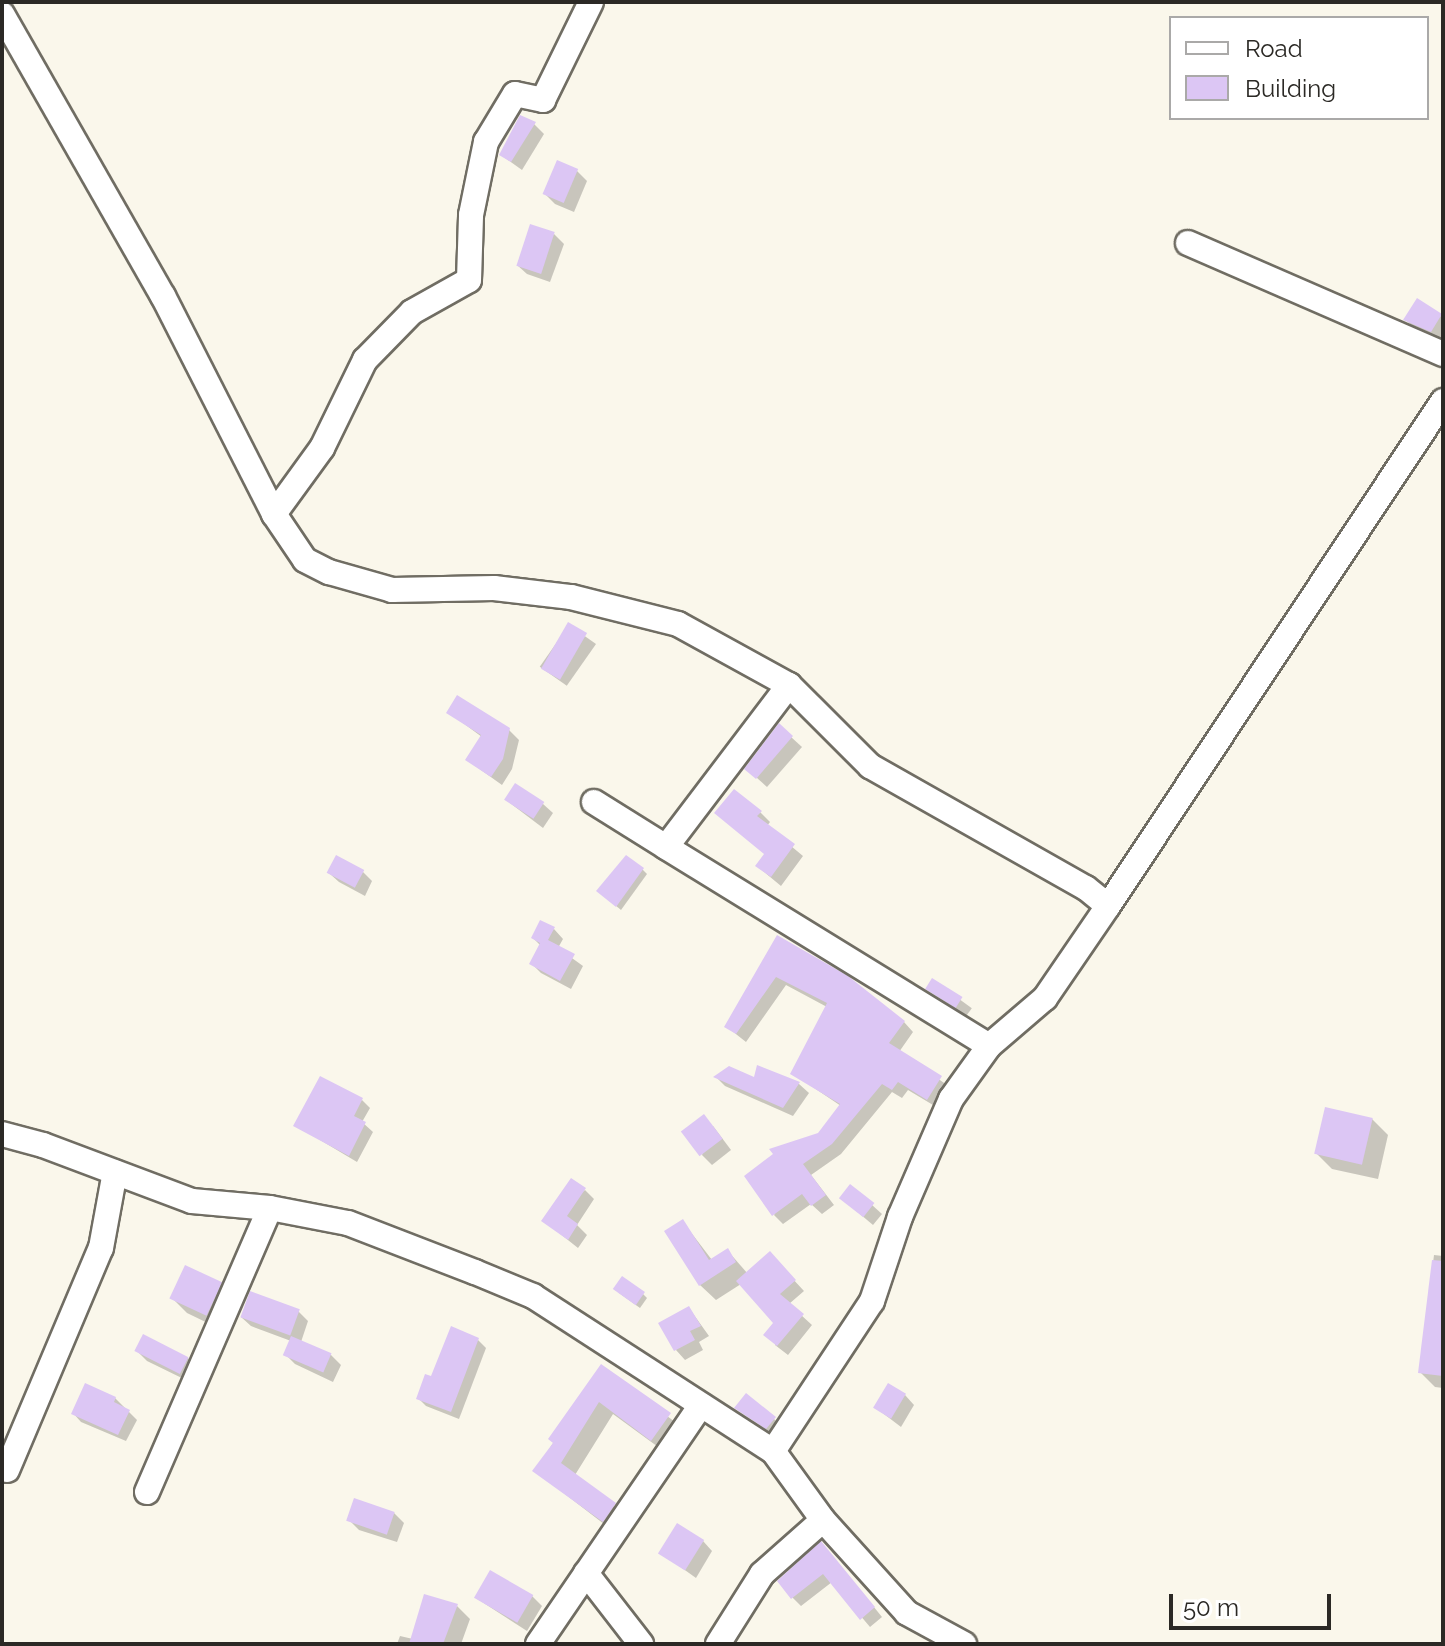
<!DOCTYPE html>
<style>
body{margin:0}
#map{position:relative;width:1445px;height:1646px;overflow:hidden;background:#faf7eb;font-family:Raleway,sans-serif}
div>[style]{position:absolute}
.shadow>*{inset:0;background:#0003;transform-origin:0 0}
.building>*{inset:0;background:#dcc6f4;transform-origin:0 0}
.roads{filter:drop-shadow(2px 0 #706d63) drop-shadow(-2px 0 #706d63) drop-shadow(0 2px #706d63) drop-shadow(0 -2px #706d63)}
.minor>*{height:24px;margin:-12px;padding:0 12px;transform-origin:12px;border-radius:12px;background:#fff}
span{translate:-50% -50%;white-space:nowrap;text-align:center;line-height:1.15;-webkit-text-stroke:8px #fff;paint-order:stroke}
.frame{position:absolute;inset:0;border:4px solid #2b2925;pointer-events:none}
.legend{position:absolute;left:1169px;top:16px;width:260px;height:104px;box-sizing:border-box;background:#fff;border:2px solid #aaa9a8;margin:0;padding:10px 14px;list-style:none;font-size:24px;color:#2b2925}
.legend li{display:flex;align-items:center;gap:16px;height:40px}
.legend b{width:40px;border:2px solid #aaa9a8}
.scale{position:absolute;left:1169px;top:1594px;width:162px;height:36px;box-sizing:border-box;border:4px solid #2b2925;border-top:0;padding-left:10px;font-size:24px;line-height:28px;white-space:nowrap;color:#2b2925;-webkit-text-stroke:6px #fff;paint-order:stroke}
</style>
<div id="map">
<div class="shadow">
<i style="clip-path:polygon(534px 124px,544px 134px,522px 170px,501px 155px)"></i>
<i style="clip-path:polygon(577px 171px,587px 181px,574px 212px,555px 204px,545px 194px)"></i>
<i style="clip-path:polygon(554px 234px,564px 244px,550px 282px,527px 274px,517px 265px)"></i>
<i style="clip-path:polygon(1418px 301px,1443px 318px,1441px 341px,1416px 330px,1406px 320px)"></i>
<i style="left:569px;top:625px;width:33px;height:51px;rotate:35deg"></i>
<i style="clip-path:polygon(448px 712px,509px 730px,519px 740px,512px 769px,502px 785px,467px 760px,482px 737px)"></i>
<i style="clip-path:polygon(779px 726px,802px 747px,767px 787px,747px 769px)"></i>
<i style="clip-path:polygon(506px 800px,543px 804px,553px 813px,543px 828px)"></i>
<i style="clip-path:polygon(760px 812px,770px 822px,767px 826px,803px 856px,781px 886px,757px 866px,765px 854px,717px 813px)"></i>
<i style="clip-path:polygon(642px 869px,647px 874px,621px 910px,603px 895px)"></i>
<i style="clip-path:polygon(363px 872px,372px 881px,365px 896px,339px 882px,329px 873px)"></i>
<i style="clip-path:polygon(554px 929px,563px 939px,558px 948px,583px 966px,571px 989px,541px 973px,532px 964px,541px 946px,533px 938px)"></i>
<i style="clip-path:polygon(778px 938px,904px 1022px,913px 1032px,899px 1052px,950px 1087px,938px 1108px,908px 1090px,902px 1098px,892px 1092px,841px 1154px,811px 1175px,834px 1205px,822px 1214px,811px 1204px,783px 1224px,774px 1215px,819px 1135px,841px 1106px,792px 1073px,827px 1007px,786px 985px,746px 1042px,727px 1027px)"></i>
<i style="left:933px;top:980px;width:48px;height:10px;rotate:36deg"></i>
<i style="clip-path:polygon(716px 1077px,799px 1084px,809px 1093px,793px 1116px,725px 1086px)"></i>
<i style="clip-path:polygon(362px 1100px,370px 1108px,362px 1122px,373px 1132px,357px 1162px,295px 1125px)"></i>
<i style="clip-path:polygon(1372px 1119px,1388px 1135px,1378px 1179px,1332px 1169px,1317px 1154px)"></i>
<i style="clip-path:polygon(713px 1126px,731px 1150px,712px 1165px,702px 1155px)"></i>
<i style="clip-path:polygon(585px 1190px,594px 1199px,577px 1225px,587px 1235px,578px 1248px,544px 1221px)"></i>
<i style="clip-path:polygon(841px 1198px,872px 1205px,882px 1214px,873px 1225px)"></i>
<i style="clip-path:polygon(683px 1222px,712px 1260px,727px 1250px,748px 1274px,779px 1264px,804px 1291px,789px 1304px,812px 1325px,788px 1355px,775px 1345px,775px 1323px,741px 1284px,716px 1300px,700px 1285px)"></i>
<i style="clip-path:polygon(1434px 1255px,1443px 1256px,1443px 1388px,1435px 1387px,1420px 1372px)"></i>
<i style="clip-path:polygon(220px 1284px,236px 1299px,222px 1330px,187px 1313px,172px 1298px)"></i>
<i style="clip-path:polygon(619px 1293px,643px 1294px,647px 1298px,640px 1308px)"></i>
<i style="clip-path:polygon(689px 1308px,709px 1336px,699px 1342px,703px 1350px,685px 1360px,676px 1350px)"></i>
<i style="clip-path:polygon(298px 1311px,308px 1321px,301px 1342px,331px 1355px,341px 1365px,333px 1382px,295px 1364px,285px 1354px,291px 1341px,251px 1326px,241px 1317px)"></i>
<i style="clip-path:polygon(478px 1340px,486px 1348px,459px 1419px,426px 1406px,418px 1398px,432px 1379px)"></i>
<i style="clip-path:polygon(137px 1351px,188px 1358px,198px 1368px,192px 1383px,147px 1361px)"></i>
<i style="clip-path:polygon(602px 1367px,683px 1428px,665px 1452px,613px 1414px,575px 1475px,628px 1518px,617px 1534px,535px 1471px)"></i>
<i style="clip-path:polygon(905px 1395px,914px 1405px,901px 1427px,876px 1408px)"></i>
<i style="clip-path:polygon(115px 1398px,137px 1420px,126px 1441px,81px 1422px,73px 1413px)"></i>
<i style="clip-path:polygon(737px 1408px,774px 1419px,784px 1429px,777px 1437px)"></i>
<i style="clip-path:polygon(394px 1513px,404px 1523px,397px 1542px,359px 1530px,349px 1520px)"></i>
<i style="clip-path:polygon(703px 1541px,712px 1551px,696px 1578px,661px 1553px)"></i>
<i style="clip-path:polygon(830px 1553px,882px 1617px,870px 1627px,832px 1582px,801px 1606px,792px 1597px)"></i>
<i style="clip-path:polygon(532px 1596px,542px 1606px,527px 1631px,476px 1598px)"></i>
<i style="clip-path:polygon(457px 1606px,470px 1619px,461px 1644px,397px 1644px,400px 1636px,413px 1639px)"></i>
</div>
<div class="building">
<i style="clip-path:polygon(520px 115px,536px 122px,511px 162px,499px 155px)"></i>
<i style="left:557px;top:160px;width:23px;height:37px;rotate:23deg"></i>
<i style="left:530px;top:224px;width:26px;height:44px;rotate:18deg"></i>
<i style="clip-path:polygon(1417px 298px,1442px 314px,1431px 332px,1403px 320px)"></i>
<i style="left:568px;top:622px;width:22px;height:54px;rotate:30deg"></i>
<i style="clip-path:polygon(457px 695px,510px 728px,503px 759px,491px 777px,465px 760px,481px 735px,446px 713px)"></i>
<i style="clip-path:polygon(779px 723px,793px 736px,756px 779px,744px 769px)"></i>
<i style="left:515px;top:783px;width:35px;height:20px;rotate:33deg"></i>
<i style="clip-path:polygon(734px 789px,762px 811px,757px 816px,795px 844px,771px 877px,755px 866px,764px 854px,714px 813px)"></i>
<i style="left:336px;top:855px;width:32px;height:20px;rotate:28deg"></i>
<i style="clip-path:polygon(626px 855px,644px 868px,616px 907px,596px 891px)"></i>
<i style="clip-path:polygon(540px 920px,555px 927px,548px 940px,575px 954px,560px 981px,529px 964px,540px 943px,531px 938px)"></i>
<i style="clip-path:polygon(777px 935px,848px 976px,905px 1021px,889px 1043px,942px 1076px,927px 1100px,898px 1082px,892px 1090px,882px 1084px,832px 1144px,803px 1164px,826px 1195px,811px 1206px,802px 1194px,772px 1216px,744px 1176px,773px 1154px,769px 1149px,818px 1133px,840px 1104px,790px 1074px,827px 1003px,776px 977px,736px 1034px,724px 1027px)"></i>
<i style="left:932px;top:978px;width:36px;height:13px;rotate:32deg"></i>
<i style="clip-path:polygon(757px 1065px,800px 1082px,783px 1108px,713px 1077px,729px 1066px,754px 1077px)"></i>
<i style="clip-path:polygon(320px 1076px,363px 1098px,354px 1116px,366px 1122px,349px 1156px,293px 1126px)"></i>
<i style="left:1325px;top:1107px;width:49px;height:48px;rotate:13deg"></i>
<i style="left:704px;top:1114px;width:31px;height:29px;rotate:53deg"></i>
<i style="clip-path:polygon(571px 1178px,586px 1188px,567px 1216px,578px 1224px,568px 1240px,541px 1221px)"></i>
<i style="left:850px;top:1184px;width:31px;height:18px;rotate:38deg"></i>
<i style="clip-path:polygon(683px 1219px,709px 1260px,728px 1248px,736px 1262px,699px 1286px,664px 1231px)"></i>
<i style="clip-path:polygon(770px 1251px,796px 1280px,780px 1294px,804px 1314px,777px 1346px,763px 1335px,773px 1323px,736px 1281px)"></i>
<i style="clip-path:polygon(1432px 1260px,1443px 1261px,1443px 1376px,1418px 1373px)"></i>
<i style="left:185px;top:1265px;width:41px;height:37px;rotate:25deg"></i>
<i style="left:622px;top:1276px;width:28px;height:16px;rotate:35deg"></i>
<i style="left:250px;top:1291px;width:53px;height:28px;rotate:20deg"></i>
<i style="clip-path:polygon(689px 1306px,701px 1326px,690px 1331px,695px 1340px,674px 1351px,658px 1323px)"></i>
<i style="clip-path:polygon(451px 1326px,479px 1338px,451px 1412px,416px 1399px,425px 1374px,431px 1376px)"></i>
<i style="left:143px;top:1334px;width:51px;height:19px;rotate:27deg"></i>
<i style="left:291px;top:1336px;width:44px;height:21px;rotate:23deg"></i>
<i style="clip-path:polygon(601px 1364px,671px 1413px,651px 1441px,599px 1402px,561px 1463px,616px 1503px,603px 1522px,532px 1471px,553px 1443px,548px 1439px)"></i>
<i style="clip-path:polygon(85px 1383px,116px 1397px,114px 1402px,130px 1410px,118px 1435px,71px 1414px)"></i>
<i style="left:888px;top:1383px;width:21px;height:29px;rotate:31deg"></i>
<i style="clip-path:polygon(746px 1393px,776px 1417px,766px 1429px,734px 1408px)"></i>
<i style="left:354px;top:1498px;width:43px;height:24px;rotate:19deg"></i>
<i style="left:677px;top:1523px;width:32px;height:36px;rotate:32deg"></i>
<i style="clip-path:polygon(821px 1541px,875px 1607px,860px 1620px,823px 1574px,791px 1599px,777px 1581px)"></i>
<i style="left:490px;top:1570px;width:50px;height:32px;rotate:30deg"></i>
<i style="clip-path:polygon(424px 1594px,458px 1604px,443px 1644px,409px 1644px)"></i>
</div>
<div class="roads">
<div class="minor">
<i style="left:2px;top:14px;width:325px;rotate:60.3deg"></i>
<i style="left:163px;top:296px;width:245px;rotate:63deg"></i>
<i style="left:274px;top:514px;width:55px;rotate:56deg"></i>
<i style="left:305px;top:560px;width:27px;rotate:27deg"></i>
<i style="left:329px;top:572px;width:66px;rotate:15.9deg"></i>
<i style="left:392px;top:590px;width:102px;rotate:-1.1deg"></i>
<i style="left:494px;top:588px;width:78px;rotate:6.7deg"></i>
<i style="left:571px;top:597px;width:110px;rotate:14.2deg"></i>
<i style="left:678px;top:624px;width:127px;rotate:28.8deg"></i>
<i style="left:789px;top:685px;width:115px;rotate:45deg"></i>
<i style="left:870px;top:766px;width:248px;rotate:29.5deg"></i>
<i style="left:1086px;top:888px;width:28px;rotate:39deg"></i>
<i style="left:1108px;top:906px;width:112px;rotate:124.4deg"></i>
<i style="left:1045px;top:998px;width:74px;rotate:139.4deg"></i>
<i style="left:989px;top:1046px;width:65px;rotate:125.6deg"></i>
<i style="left:951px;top:1099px;width:129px;rotate:113.4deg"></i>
<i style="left:900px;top:1217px;width:89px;rotate:108.4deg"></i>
<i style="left:872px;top:1301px;width:180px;rotate:123.4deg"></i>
<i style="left:773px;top:1451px;width:85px;rotate:54.1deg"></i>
<i style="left:823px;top:1520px;width:125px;rotate:47.9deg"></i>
<i style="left:907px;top:1613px;width:65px;rotate:28.5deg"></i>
<i style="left:1188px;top:243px;width:278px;rotate:23.5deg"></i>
<i style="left:274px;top:514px;width:82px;rotate:-54deg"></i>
<i style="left:322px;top:448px;width:98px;rotate:-64deg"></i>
<i style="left:365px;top:360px;width:67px;rotate:-45.6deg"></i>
<i style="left:412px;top:312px;width:65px;rotate:-29.3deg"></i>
<i style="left:469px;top:280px;width:65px;rotate:-88.2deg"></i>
<i style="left:471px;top:215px;width:75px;rotate:-78.4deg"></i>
<i style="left:486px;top:142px;width:56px;rotate:-58.9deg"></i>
<i style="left:515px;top:94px;width:29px;rotate:12deg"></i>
<i style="left:543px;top:100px;width:109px;rotate:-63.9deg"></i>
<i style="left:789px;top:685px;width:203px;rotate:127.2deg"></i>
<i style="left:666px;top:847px;width:379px;rotate:31.6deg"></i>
<i style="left:594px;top:802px;width:85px;rotate:32deg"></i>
<i style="left:1108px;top:906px;width:606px;rotate:-56.44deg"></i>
<i style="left:2px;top:1134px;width:42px;rotate:15deg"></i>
<i style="left:43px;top:1145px;width:159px;rotate:20.6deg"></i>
<i style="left:192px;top:1201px;width:78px;rotate:5.1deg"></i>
<i style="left:270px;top:1208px;width:79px;rotate:10.9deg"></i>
<i style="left:348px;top:1223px;width:136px;rotate:21.1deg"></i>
<i style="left:475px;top:1272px;width:63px;rotate:22.5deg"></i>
<i style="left:533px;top:1296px;width:286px;rotate:32.9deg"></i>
<i style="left:7px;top:1470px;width:241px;rotate:-67.1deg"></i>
<i style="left:101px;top:1248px;width:77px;rotate:-79.6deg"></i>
<i style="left:147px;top:1492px;width:309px;rotate:-66.6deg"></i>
<i style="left:586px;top:1573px;width:90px;rotate:52.2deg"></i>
<i style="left:538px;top:1644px;width:289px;rotate:-55.7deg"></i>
<i style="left:718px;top:1644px;width:83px;rotate:-57.8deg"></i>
<i style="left:762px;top:1574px;width:81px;rotate:-41.5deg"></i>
</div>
</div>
<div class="frame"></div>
<ul class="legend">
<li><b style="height:10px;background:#fff"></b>Road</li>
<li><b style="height:22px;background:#dcc6f4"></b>Building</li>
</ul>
<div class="scale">50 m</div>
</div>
